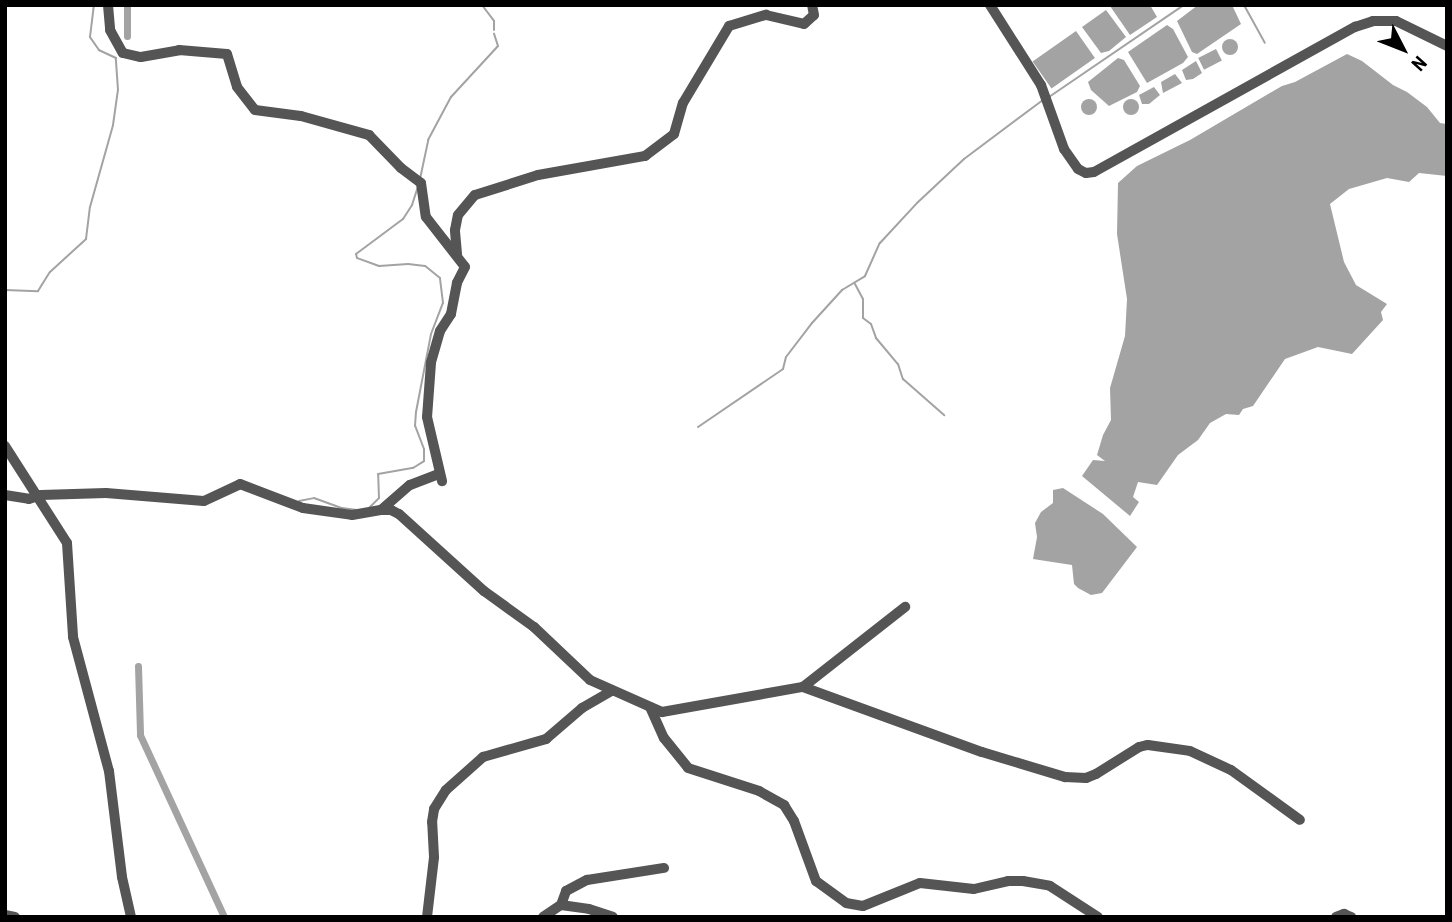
<!DOCTYPE html>
<style>
body{margin:0}
#map{position:relative;width:1452px;height:922px;overflow:hidden;background:#fff;font-family:"Roboto Condensed",sans-serif}
div>[style]{position:absolute}
.water>*{inset:0;background:#a3a3a3;transform-origin:0 0}
.round{border-radius:50%}
.stream>*{height:2px;margin:-1px;padding:0 1px;transform-origin:1px;border-radius:1px;background:#a3a3a3}
.canal>*{height:7px;margin:-3.5px;padding:0 3.5px;transform-origin:3.5px;border-radius:3.5px;background:#a3a3a3}
.minor>*{height:10px;margin:-5px;padding:0 5px;transform-origin:5px;border-radius:5px;background:#555}
span{translate:-50% -50%;white-space:nowrap;text-align:center;line-height:1.15;-webkit-text-stroke:5px #fff;paint-order:stroke}
.frame{position:absolute;inset:0;border:7px solid #000;pointer-events:none}
.north{position:absolute;left:1368px;top:14px;width:70px;height:70px;-webkit-text-stroke:5px #fff;paint-order:stroke;rotate:132deg;font-size:19px;font-weight:700;line-height:28px;text-align:center;color:#000}
.north::after{content:'';display:block;margin:auto;width:24px;height:32px;background:#000;clip-path:polygon(50% 0,100% 100%,50% 72%,0 100%)}
</style>
<div id="map">
<div class="water">
<i style="clip-path:polygon(1150px 5px,1157px 17px,1130px 35px,1110px 6px)"></i>
<i style="clip-path:polygon(1198px 5px,1232px 5px,1241px 24px,1197px 54px,1192px 52px,1177px 21px)"></i>
<i style="clip-path:polygon(1106px 10px,1126px 37px,1109px 51px,1101px 53px,1082px 27px)"></i>
<i style="clip-path:polygon(1167px 25px,1173px 29px,1188px 57px,1183px 63px,1147px 83px,1128px 52px)"></i>
<i style="left:1076px;top:31px;width:33px;height:53px;rotate:55deg"></i>
<i class="round" style="left:1222px;top:39px;width:16px;height:16px"></i>
<i style="left:1216px;top:49px;width:13px;height:20px;rotate:63deg"></i>
<i style="clip-path:polygon(1347px 54px,1362px 61px,1393px 85px,1407px 92px,1427px 107px,1440px 123px,1447px 124px,1447px 176px,1419px 173px,1409px 182px,1387px 178px,1349px 189px,1330px 204px,1344px 262px,1356px 285px,1387px 304px,1381px 312px,1383px 320px,1352px 354px,1318px 347px,1285px 359px,1253px 406px,1243px 409px,1239px 415px,1226px 414px,1210px 423px,1198px 440px,1178px 455px,1157px 485px,1138px 482px,1133px 497px,1139px 502px,1130px 516px,1082px 476px,1093px 460px,1105px 461px,1097px 455px,1103px 435px,1111px 420px,1110px 388px,1125px 336px,1127px 299px,1117px 234px,1118px 183px,1137px 166px,1190px 140px,1282px 86px,1295px 82px)"></i>
<i style="clip-path:polygon(1118px 58px,1124px 60px,1140px 86px,1137px 92px,1109px 106px,1091px 90px,1088px 82px)"></i>
<i style="clip-path:polygon(1196px 61px,1202px 73px,1193px 79px,1186px 80px,1182px 70px)"></i>
<i style="clip-path:polygon(1175px 74px,1182px 83px,1163px 93px,1161px 82px)"></i>
<i style="clip-path:polygon(1154px 87px,1160px 95px,1149px 104px,1142px 104px,1139px 95px)"></i>
<i class="round" style="left:1081px;top:99px;width:16px;height:16px"></i>
<i class="round" style="left:1123px;top:99px;width:16px;height:16px"></i>
<i style="clip-path:polygon(1063px 488px,1103px 514px,1137px 547px,1102px 593px,1091px 595px,1078px 588px,1074px 584px,1072px 565px,1033px 559px,1037px 537px,1035px 523px,1041px 512px,1053px 503px,1053px 490px)"></i>
</div>
<div class="stream">
<i style="left:482px;top:5px;width:20px;rotate:53deg"></i>
<i style="left:494px;top:21px;width:9px;rotate:90deg"></i>
<i style="left:1244px;top:5px;width:43px;rotate:61.1deg"></i>
<i style="left:1049px;top:97px;width:163px;rotate:-34.3deg"></i>
<i style="left:420px;top:179px;width:40px;rotate:-78deg"></i>
<i style="left:428px;top:140px;width:49px;rotate:-61.9deg"></i>
<i style="left:451px;top:97px;width:69px;rotate:-47.3deg"></i>
<i style="left:498px;top:46px;width:13px;rotate:-108deg"></i>
<i style="left:855px;top:284px;width:17px;rotate:62deg"></i>
<i style="left:863px;top:299px;width:19px;rotate:90deg"></i>
<i style="left:863px;top:318px;width:10px;rotate:37deg"></i>
<i style="left:871px;top:324px;width:15px;rotate:70deg"></i>
<i style="left:876px;top:338px;width:34px;rotate:50deg"></i>
<i style="left:898px;top:364px;width:16px;rotate:72deg"></i>
<i style="left:903px;top:379px;width:55px;rotate:41.3deg"></i>
<i style="left:5px;top:290px;width:33px;rotate:2deg"></i>
<i style="left:38px;top:291px;width:22px;rotate:-58deg"></i>
<i style="left:50px;top:272px;width:49px;rotate:-42.5deg"></i>
<i style="left:86px;top:239px;width:32px;rotate:-83deg"></i>
<i style="left:90px;top:207px;width:85px;rotate:-74.3deg"></i>
<i style="left:113px;top:125px;width:35px;rotate:-82deg"></i>
<i style="left:118px;top:90px;width:32px;rotate:-94deg"></i>
<i style="left:116px;top:58px;width:19px;rotate:-155deg"></i>
<i style="left:99px;top:50px;width:16px;rotate:-125deg"></i>
<i style="left:90px;top:37px;width:32px;rotate:-83deg"></i>
<i style="left:698px;top:427px;width:103px;rotate:-34.3deg"></i>
<i style="left:783px;top:369px;width:12px;rotate:-76deg"></i>
<i style="left:786px;top:357px;width:43px;rotate:-52.6deg"></i>
<i style="left:812px;top:323px;width:45px;rotate:-47.7deg"></i>
<i style="left:842px;top:290px;width:27px;rotate:-31deg"></i>
<i style="left:865px;top:276px;width:36px;rotate:-66deg"></i>
<i style="left:880px;top:243px;width:54px;rotate:-47.2deg"></i>
<i style="left:917px;top:203px;width:64px;rotate:-43.1deg"></i>
<i style="left:964px;top:159px;width:99px;rotate:-36.8deg"></i>
<i style="left:299px;top:501px;width:15px;rotate:-11deg"></i>
<i style="left:314px;top:498px;width:30px;rotate:20deg"></i>
<i style="left:342px;top:508px;width:15px;rotate:8deg"></i>
<i style="left:369px;top:508px;width:14px;rotate:-45deg"></i>
<i style="left:379px;top:498px;width:24px;rotate:-92deg"></i>
<i style="left:378px;top:474px;width:36px;rotate:-10deg"></i>
<i style="left:413px;top:468px;width:13px;rotate:-32deg"></i>
<i style="left:424px;top:461px;width:12px;rotate:-90deg"></i>
<i style="left:424px;top:449px;width:25px;rotate:-111deg"></i>
<i style="left:415px;top:426px;width:14px;rotate:-86deg"></i>
<i style="left:416px;top:412px;width:79px;rotate:-79.1deg"></i>
<i style="left:431px;top:334px;width:33px;rotate:-69deg"></i>
<i style="left:443px;top:303px;width:25px;rotate:-97deg"></i>
<i style="left:440px;top:278px;width:19px;rotate:-141deg"></i>
<i style="left:425px;top:266px;width:17px;rotate:-173deg"></i>
<i style="left:408px;top:264px;width:29px;rotate:176deg"></i>
<i style="left:379px;top:266px;width:23px;rotate:-160deg"></i>
<i style="left:357px;top:258px;width:4px;rotate:-104deg"></i>
<i style="left:356px;top:254px;width:59px;rotate:-36.7deg"></i>
<i style="left:403px;top:219px;width:17px;rotate:-57deg"></i>
<i style="left:412px;top:205px;width:19px;rotate:-72deg"></i>
</div>
<div class="canal">
<i style="left:127px;top:36px;width:31px;rotate:-90deg"></i>
<i style="left:138px;top:666px;width:69px;rotate:88.3deg"></i>
<i style="left:140px;top:735px;width:200px;rotate:65.2deg"></i>
</div>
<div class="minor">
<i style="left:108px;top:5px;width:25px;rotate:85deg"></i>
<i style="left:110px;top:30px;width:26px;rotate:61deg"></i>
<i style="left:123px;top:53px;width:18px;rotate:13deg"></i>
<i style="left:141px;top:57px;width:39px;rotate:-10deg"></i>
<i style="left:179px;top:50px;width:48px;rotate:4.8deg"></i>
<i style="left:227px;top:54px;width:34px;rotate:73deg"></i>
<i style="left:237px;top:87px;width:29px;rotate:52deg"></i>
<i style="left:255px;top:110px;width:46px;rotate:7.4deg"></i>
<i style="left:301px;top:116px;width:71px;rotate:15.6deg"></i>
<i style="left:369px;top:135px;width:46px;rotate:45.9deg"></i>
<i style="left:401px;top:168px;width:25px;rotate:37deg"></i>
<i style="left:421px;top:183px;width:34px;rotate:82deg"></i>
<i style="left:426px;top:217px;width:63px;rotate:52deg"></i>
<i style="left:465px;top:267px;width:18px;rotate:117deg"></i>
<i style="left:457px;top:283px;width:32px;rotate:101deg"></i>
<i style="left:451px;top:314px;width:20px;rotate:123deg"></i>
<i style="left:440px;top:331px;width:33px;rotate:106deg"></i>
<i style="left:431px;top:363px;width:54px;rotate:94.2deg"></i>
<i style="left:427px;top:417px;width:66px;rotate:76.8deg"></i>
<i style="left:990px;top:5px;width:95px;rotate:57.5deg"></i>
<i style="left:1041px;top:85px;width:68px;rotate:70.2deg"></i>
<i style="left:1064px;top:149px;width:24px;rotate:55deg"></i>
<i style="left:1078px;top:169px;width:9px;rotate:27deg"></i>
<i style="left:1086px;top:173px;width:8px;rotate:-7deg"></i>
<i style="left:1094px;top:172px;width:299px;rotate:-29.1deg"></i>
<i style="left:1355px;top:27px;width:19px;rotate:-18deg"></i>
<i style="left:1373px;top:21px;width:23px"></i>
<i style="left:1396px;top:21px;width:57px;rotate:26.1deg"></i>
<i style="left:457px;top:254px;width:24px;rotate:-95deg"></i>
<i style="left:455px;top:230px;width:15px;rotate:-79deg"></i>
<i style="left:458px;top:215px;width:26px;rotate:-50deg"></i>
<i style="left:475px;top:195px;width:66px;rotate:-17.6deg"></i>
<i style="left:538px;top:175px;width:109px;rotate:-10.1deg"></i>
<i style="left:645px;top:156px;width:36px;rotate:-37deg"></i>
<i style="left:674px;top:134px;width:32px;rotate:-74deg"></i>
<i style="left:683px;top:103px;width:90px;rotate:-59.1deg"></i>
<i style="left:729px;top:26px;width:39px;rotate:-17deg"></i>
<i style="left:766px;top:15px;width:39px;rotate:13deg"></i>
<i style="left:804px;top:24px;width:13px;rotate:-42deg"></i>
<i style="left:814px;top:15px;width:10px;rotate:-101deg"></i>
<i style="left:5px;top:446px;width:115px;rotate:57.4deg"></i>
<i style="left:67px;top:543px;width:94px;rotate:86.3deg"></i>
<i style="left:73px;top:637px;width:139px;rotate:75deg"></i>
<i style="left:109px;top:771px;width:107px;rotate:83deg"></i>
<i style="left:122px;top:877px;width:41px;rotate:77.3deg"></i>
<i style="left:5px;top:495px;width:24px;rotate:9deg"></i>
<i style="left:29px;top:499px;width:13px;rotate:-18deg"></i>
<i style="left:41px;top:495px;width:65px;rotate:-1.8deg"></i>
<i style="left:106px;top:493px;width:98px;rotate:4.7deg"></i>
<i style="left:204px;top:501px;width:40px;rotate:-25deg"></i>
<i style="left:240px;top:484px;width:67px;rotate:20.9deg"></i>
<i style="left:303px;top:508px;width:49px;rotate:8.1deg"></i>
<i style="left:352px;top:515px;width:29px;rotate:-10deg"></i>
<i style="left:381px;top:510px;width:38px;rotate:-41deg"></i>
<i style="left:410px;top:485px;width:30px;rotate:-21deg"></i>
<i style="left:381px;top:510px;width:10px"></i>
<i style="left:391px;top:510px;width:9px;rotate:27deg"></i>
<i style="left:399px;top:514px;width:115px;rotate:42.2deg"></i>
<i style="left:484px;top:591px;width:62px;rotate:35.8deg"></i>
<i style="left:534px;top:627px;width:77px;rotate:43.4deg"></i>
<i style="left:590px;top:680px;width:79px;rotate:24deg"></i>
<i style="left:662px;top:712px;width:143px;rotate:-10.1deg"></i>
<i style="left:803px;top:687px;width:130px;rotate:-38.1deg"></i>
<i style="left:803px;top:687px;width:190px;rotate:20deg"></i>
<i style="left:982px;top:752px;width:87px;rotate:16.8deg"></i>
<i style="left:1065px;top:777px;width:21px;rotate:3deg"></i>
<i style="left:1086px;top:778px;width:11px;rotate:-22deg"></i>
<i style="left:1096px;top:774px;width:51px;rotate:-32.1deg"></i>
<i style="left:1139px;top:747px;width:9px;rotate:-13deg"></i>
<i style="left:1148px;top:745px;width:42px;rotate:8.1deg"></i>
<i style="left:1190px;top:751px;width:45px;rotate:24.9deg"></i>
<i style="left:1231px;top:770px;width:85px;rotate:35.9deg"></i>
<i style="left:650px;top:707px;width:34px;rotate:66deg"></i>
<i style="left:664px;top:738px;width:38px;rotate:51deg"></i>
<i style="left:688px;top:768px;width:75px;rotate:17.9deg"></i>
<i style="left:759px;top:791px;width:29px;rotate:29deg"></i>
<i style="left:784px;top:805px;width:19px;rotate:58deg"></i>
<i style="left:794px;top:821px;width:64px;rotate:69.9deg"></i>
<i style="left:816px;top:881px;width:37px;rotate:36deg"></i>
<i style="left:846px;top:903px;width:17px;rotate:10deg"></i>
<i style="left:863px;top:906px;width:61px;rotate:-22deg"></i>
<i style="left:920px;top:883px;width:54px;rotate:6.3deg"></i>
<i style="left:974px;top:889px;width:35px;rotate:-13deg"></i>
<i style="left:1008px;top:881px;width:15px"></i>
<i style="left:1023px;top:881px;width:27px;rotate:10deg"></i>
<i style="left:1050px;top:886px;width:57px;rotate:32.9deg"></i>
<i style="left:561px;top:905px;width:15px;rotate:-70deg"></i>
<i style="left:566px;top:891px;width:24px;rotate:-28deg"></i>
<i style="left:587px;top:880px;width:78px;rotate:-8.9deg"></i>
<i style="left:5px;top:915px;width:10px;rotate:11deg"></i>
<i style="left:427px;top:917px;width:60px;rotate:-83.3deg"></i>
<i style="left:434px;top:857px;width:35px;rotate:-93deg"></i>
<i style="left:432px;top:822px;width:13px;rotate:-81deg"></i>
<i style="left:434px;top:809px;width:22px;rotate:-58deg"></i>
<i style="left:446px;top:790px;width:50px;rotate:-41.7deg"></i>
<i style="left:483px;top:757px;width:66px;rotate:-15.9deg"></i>
<i style="left:546px;top:739px;width:48px;rotate:-40.7deg"></i>
<i style="left:582px;top:708px;width:34px;rotate:-30deg"></i>
<i style="left:543px;top:917px;width:22px;rotate:-34deg"></i>
<i style="left:561px;top:905px;width:28px;rotate:8deg"></i>
<i style="left:589px;top:909px;width:25px;rotate:18deg"></i>
<i style="left:1336px;top:917px;width:9px;rotate:-21deg"></i>
<i style="left:1344px;top:914px;width:8px;rotate:23deg"></i>
</div>
<div class="frame"></div>
<div class="north">N</div>
</div>
